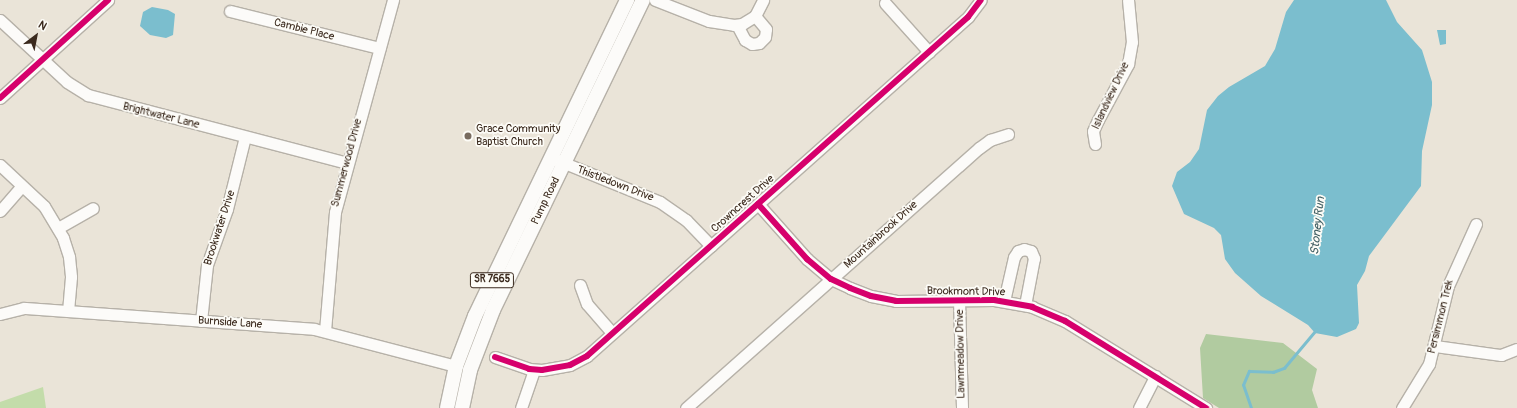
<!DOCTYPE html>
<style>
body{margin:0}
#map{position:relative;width:1517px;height:408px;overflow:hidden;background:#eae4d8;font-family:Pangolin,sans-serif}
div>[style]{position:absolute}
.green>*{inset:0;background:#c3dcaa}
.forest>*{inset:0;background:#b1cba0}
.water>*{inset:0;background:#7bbece}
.stream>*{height:2.5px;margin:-1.25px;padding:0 1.25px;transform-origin:1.25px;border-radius:1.25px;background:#7bbece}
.roads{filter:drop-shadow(1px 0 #b6b1a8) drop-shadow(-1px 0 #b6b1a8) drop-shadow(0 1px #b6b1a8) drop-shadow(0 -1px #b6b1a8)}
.minor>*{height:11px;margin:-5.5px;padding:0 5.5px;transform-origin:5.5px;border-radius:5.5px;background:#fcfbf9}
.major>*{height:14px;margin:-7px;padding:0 7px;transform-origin:7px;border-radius:7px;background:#fcfbf9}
.cycleway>*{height:6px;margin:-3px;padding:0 3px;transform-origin:3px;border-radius:3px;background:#d6006c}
.dots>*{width:11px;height:11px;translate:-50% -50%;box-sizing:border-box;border:2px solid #fdfcf7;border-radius:50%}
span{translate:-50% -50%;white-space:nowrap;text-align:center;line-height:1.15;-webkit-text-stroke:3.5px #fdfcf7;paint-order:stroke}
.shield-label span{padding:1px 3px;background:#fdfcf7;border:1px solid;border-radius:3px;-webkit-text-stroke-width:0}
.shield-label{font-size:10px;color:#3b2a1e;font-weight:700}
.street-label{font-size:11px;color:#3b2a1e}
.poi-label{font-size:11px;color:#3b2a1e}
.left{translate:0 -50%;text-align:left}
.water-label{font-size:12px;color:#415f63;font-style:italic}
.north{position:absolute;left:16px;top:16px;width:40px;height:40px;-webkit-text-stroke:3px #fdfcf7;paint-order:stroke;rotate:32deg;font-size:11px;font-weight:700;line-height:16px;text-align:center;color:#3b2a1e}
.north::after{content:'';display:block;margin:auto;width:14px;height:18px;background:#3b2a1e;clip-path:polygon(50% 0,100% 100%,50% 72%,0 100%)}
</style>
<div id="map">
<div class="green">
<i style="clip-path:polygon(43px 387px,46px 408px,0 408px,0 402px)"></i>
</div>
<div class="forest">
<i style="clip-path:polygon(1206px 334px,1283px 343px,1317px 369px,1312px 390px,1318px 408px,1219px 408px,1203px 398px,1200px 348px)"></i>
</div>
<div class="water">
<i style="clip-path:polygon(1294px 0,1386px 0,1397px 22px,1422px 50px,1432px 82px,1432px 105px,1422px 151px,1421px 186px,1369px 256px,1365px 271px,1357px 285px,1359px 323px,1356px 329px,1337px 337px,1315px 333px,1308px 325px,1261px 296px,1235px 273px,1225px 259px,1221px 235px,1214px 228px,1184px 214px,1172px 186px,1177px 172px,1190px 162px,1199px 149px,1207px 110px,1218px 96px,1229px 87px,1265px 66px,1275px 49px,1286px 12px)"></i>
<i style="clip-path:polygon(152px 7px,168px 10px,175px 14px,173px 35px,166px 38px,150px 35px,140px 26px,143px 12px)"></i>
<i style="clip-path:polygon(1437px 30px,1446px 30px,1446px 44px,1440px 45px)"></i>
</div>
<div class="stream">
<i style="left:1251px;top:408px;width:24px;rotate:-109deg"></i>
<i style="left:1243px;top:385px;width:15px;rotate:-67deg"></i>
<i style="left:1249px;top:371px;width:24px;rotate:2deg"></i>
<i style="left:1273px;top:372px;width:12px;rotate:-20deg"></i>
<i style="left:1284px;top:368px;width:50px;rotate:-49.9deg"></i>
</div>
<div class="roads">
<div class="minor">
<i style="left:655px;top:0;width:58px;rotate:21.3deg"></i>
<i style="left:709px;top:21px;width:25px;rotate:9deg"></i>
<i style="left:734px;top:25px;width:8px;rotate:-7deg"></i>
<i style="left:742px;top:24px;width:15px;rotate:-32deg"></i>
<i style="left:755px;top:16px;width:18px;rotate:-63deg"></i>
<i style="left:885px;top:3px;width:66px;rotate:48.1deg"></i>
<i style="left:230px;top:11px;width:154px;rotate:13.9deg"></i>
<i style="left:0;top:20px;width:91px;rotate:42.8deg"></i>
<i style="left:67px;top:82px;width:25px;rotate:32deg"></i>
<i style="left:88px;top:95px;width:268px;rotate:14.7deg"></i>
<i style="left:737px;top:25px;width:17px;rotate:62deg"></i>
<i style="left:745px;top:40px;width:8px;rotate:30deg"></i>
<i style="left:752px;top:44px;width:7px;rotate:-8deg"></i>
<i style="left:759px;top:43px;width:8px;rotate:-45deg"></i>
<i style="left:765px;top:37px;width:8px;rotate:-83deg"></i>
<i style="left:766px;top:29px;width:17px;rotate:-130deg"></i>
<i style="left:0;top:98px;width:146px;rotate:-42.2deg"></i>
<i style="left:1095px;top:144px;width:13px;rotate:-99deg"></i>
<i style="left:1093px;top:131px;width:12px;rotate:-66deg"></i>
<i style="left:1098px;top:120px;width:64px;rotate:-61.8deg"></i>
<i style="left:1128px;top:64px;width:22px;rotate:-80deg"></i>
<i style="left:1132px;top:42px;width:42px;rotate:-95.4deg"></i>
<i style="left:557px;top:160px;width:111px;rotate:22.2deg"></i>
<i style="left:660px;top:202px;width:32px;rotate:35deg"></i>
<i style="left:686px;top:220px;width:36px;rotate:46deg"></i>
<i style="left:0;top:165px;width:60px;rotate:43deg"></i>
<i style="left:44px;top:206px;width:37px;rotate:59deg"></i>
<i style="left:63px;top:238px;width:20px;rotate:72deg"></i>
<i style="left:69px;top:257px;width:20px;rotate:84deg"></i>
<i style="left:71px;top:277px;width:34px;rotate:95deg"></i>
<i style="left:758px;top:204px;width:74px;rotate:48.3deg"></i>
<i style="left:807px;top:259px;width:31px;rotate:40deg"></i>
<i style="left:831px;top:279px;width:21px;rotate:25deg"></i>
<i style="left:850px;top:288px;width:22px;rotate:21deg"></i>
<i style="left:871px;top:296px;width:25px;rotate:11deg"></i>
<i style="left:896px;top:301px;width:98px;rotate:-0.6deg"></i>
<i style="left:994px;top:300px;width:39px;rotate:10deg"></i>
<i style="left:1032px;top:307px;width:36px;rotate:23deg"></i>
<i style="left:1065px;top:321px;width:166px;rotate:31.7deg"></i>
<i style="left:0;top:211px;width:33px;rotate:-49deg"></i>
<i style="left:58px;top:228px;width:40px;rotate:-29.7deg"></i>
<i style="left:580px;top:285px;width:20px;rotate:70deg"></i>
<i style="left:587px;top:304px;width:38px;rotate:49deg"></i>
<i style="left:959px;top:300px;width:108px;rotate:88.4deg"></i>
<i style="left:1004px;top:301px;width:45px;rotate:-77.2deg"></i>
<i style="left:1014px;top:257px;width:7px;rotate:-56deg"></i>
<i style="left:1018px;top:251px;width:6px;rotate:-18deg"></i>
<i style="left:1024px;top:249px;width:7px;rotate:16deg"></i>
<i style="left:1031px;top:251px;width:8px;rotate:67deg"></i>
<i style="left:1034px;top:258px;width:48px;rotate:100.8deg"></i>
<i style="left:0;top:314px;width:25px;rotate:-14deg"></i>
<i style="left:24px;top:308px;width:291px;rotate:4.1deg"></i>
<i style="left:314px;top:329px;width:147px;rotate:14.6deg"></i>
<i style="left:201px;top:321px;width:56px;rotate:-83.9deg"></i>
<i style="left:207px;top:265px;width:59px;rotate:-70.3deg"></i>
<i style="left:227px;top:209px;width:74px;rotate:-76deg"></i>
<i style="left:325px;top:331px;width:119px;rotate:-85.2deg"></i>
<i style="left:335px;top:212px;width:220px;rotate:-74.7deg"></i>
<i style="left:1435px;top:346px;width:67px;rotate:7.8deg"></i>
<i style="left:1501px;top:355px;width:17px;rotate:-21deg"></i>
<i style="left:495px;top:357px;width:36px;rotate:19deg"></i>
<i style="left:529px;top:369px;width:13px;rotate:4deg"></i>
<i style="left:542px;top:370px;width:28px;rotate:-10deg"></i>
<i style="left:570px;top:365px;width:19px;rotate:-28deg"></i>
<i style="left:587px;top:356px;width:510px;rotate:-41.66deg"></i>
<i style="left:968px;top:17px;width:21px;rotate:-53deg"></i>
<i style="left:521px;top:408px;width:40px;rotate:-71.1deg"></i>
<i style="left:686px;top:408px;width:392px;rotate:-41.6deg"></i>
<i style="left:979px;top:148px;width:14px;rotate:-36deg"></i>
<i style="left:990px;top:140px;width:19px;rotate:-18deg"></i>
<i style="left:1139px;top:408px;width:36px;rotate:-63deg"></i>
<i style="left:1402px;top:408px;width:52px;rotate:-58.5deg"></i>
<i style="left:1429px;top:364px;width:80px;rotate:-76.3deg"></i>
<i style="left:1448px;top:286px;width:68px;rotate:-65.7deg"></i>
</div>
<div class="major">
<i style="left:447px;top:408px;width:43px;rotate:-77.9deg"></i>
<i style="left:456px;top:366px;width:53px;rotate:-69.2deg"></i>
<i style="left:475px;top:316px;width:351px;rotate:-64.3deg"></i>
<i style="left:462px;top:408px;width:39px;rotate:-78deg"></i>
<i style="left:470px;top:370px;width:64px;rotate:-69deg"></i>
<i style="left:493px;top:310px;width:344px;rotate:-64.2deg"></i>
</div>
</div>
<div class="cycleway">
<i style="left:0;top:98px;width:146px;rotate:-42.2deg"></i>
<i style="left:758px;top:204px;width:74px;rotate:48.3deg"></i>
<i style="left:807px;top:259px;width:31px;rotate:40deg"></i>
<i style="left:831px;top:279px;width:21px;rotate:25deg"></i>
<i style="left:850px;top:288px;width:22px;rotate:21deg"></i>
<i style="left:871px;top:296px;width:25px;rotate:11deg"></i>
<i style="left:896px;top:301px;width:98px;rotate:-0.6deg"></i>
<i style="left:994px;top:300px;width:39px;rotate:10deg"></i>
<i style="left:1032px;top:307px;width:36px;rotate:23deg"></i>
<i style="left:1065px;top:321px;width:166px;rotate:31.7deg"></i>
<i style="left:495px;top:357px;width:36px;rotate:19deg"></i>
<i style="left:529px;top:369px;width:13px;rotate:4deg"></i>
<i style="left:542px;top:370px;width:28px;rotate:-10deg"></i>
<i style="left:570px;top:365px;width:19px;rotate:-28deg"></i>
<i style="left:587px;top:356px;width:510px;rotate:-41.66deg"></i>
<i style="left:968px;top:17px;width:21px;rotate:-53deg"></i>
</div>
<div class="dots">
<i style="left:468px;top:136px;background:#786b5f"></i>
</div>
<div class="shield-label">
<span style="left:492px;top:280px">SR 7665</span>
</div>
<div class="street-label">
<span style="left:304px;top:30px;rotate:14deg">Cambie Place</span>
<span style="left:1111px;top:96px;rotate:-65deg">Islandview Drive</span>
<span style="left:161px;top:116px;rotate:14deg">Brightwater Lane</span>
<span style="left:347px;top:163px;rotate:-75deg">Summerwood Drive</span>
<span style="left:615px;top:184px;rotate:21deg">Thistledown Drive</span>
<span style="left:546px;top:201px;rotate:-64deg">Pump Road</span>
<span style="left:743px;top:204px;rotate:-42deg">Crowncrest Drive</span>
<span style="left:220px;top:228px;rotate:-72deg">Brookwater Drive</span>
<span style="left:881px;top:235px;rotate:-42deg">Mountainbrook Drive</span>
<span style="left:966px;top:292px;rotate:1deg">Brookmont Drive</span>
<span style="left:1441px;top:317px;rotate:-76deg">Persimmon Trek</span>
<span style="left:230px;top:323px;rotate:4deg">Burnside Lane</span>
<span style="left:961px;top:354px;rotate:-91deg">Lawnmeadow Drive</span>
</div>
<div class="poi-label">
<span class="left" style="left:476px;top:136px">Grace Community<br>Baptist Church</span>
</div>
<div class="water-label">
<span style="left:1318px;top:226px;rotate:-84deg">Stoney Run</span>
</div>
<div class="north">N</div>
</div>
